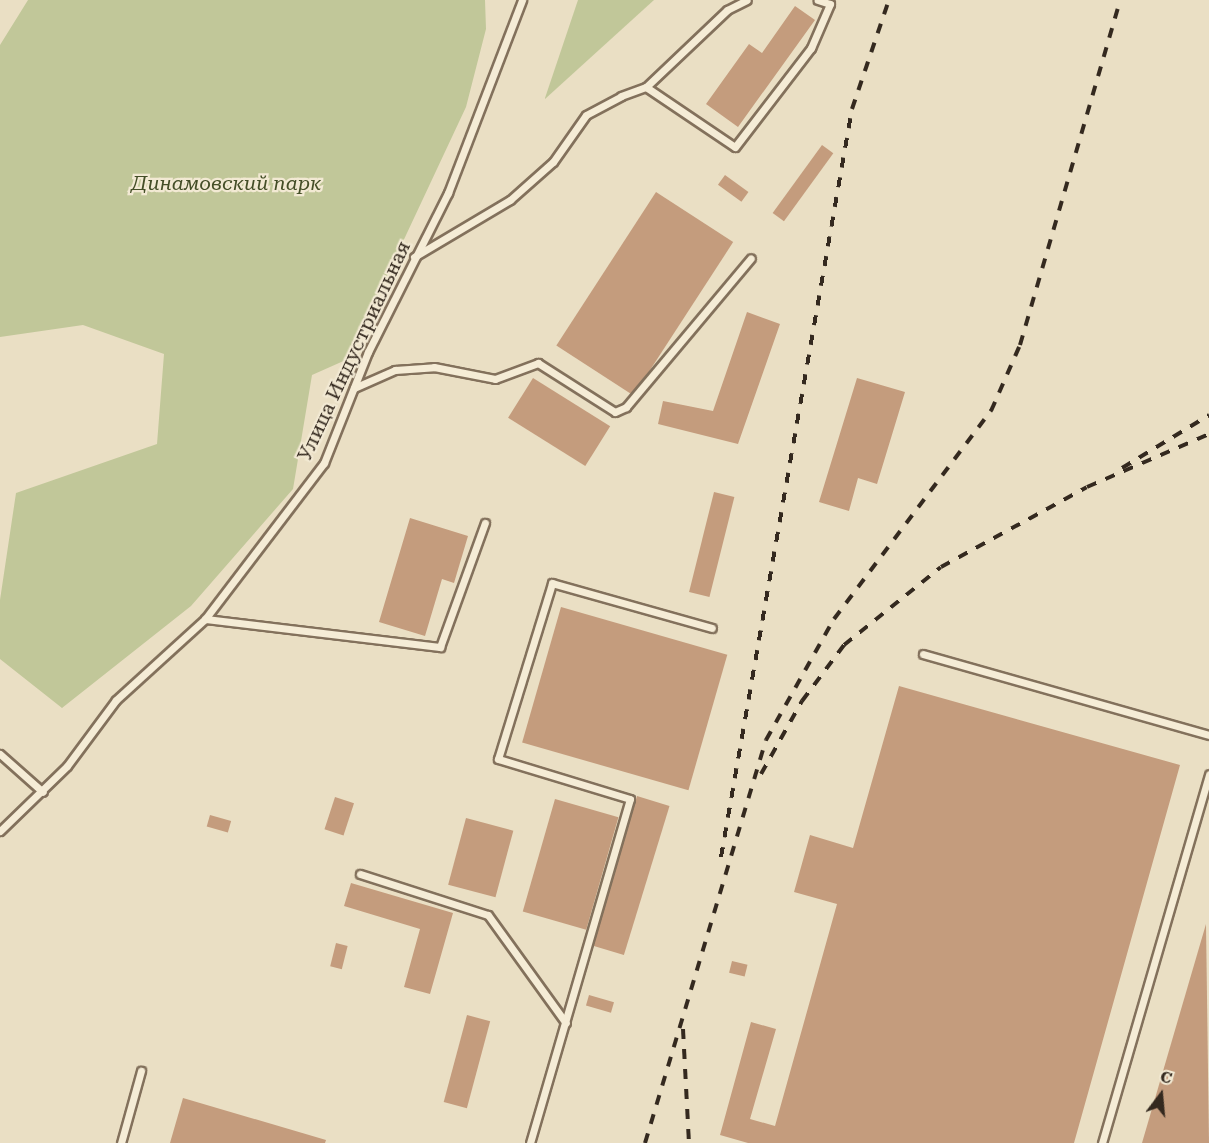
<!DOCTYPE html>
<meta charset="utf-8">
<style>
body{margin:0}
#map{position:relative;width:1209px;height:1143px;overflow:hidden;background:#eadfc4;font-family:"Roboto Serif",serif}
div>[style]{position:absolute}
.green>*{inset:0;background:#c1c799}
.building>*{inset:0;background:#c49c7d;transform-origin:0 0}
.roads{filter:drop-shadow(2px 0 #83715c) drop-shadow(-2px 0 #83715c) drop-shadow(0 2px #83715c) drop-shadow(0 -2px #83715c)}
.service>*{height:7px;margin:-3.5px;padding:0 3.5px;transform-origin:3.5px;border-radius:3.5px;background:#f5ecd6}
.rail>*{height:4px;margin-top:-2px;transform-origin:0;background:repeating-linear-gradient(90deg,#34291f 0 10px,transparent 0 20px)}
span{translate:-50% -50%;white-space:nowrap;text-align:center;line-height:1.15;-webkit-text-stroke:4.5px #f2e9d3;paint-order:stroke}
.park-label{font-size:20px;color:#444e27;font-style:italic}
.street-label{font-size:20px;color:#34291f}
.north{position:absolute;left:1131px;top:1065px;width:60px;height:60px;-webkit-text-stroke:4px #f2e9d3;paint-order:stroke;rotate:16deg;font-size:16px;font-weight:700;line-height:24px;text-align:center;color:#34291f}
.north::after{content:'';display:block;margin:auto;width:21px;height:27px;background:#34291f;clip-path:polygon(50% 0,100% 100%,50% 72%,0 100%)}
</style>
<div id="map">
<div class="green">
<i style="clip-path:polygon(28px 0,485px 0,486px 29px,466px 107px,348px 359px,312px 375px,293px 489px,191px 606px,62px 708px,0 659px,0 600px,16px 493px,157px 444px,164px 354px,83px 325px,0 337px,0 45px)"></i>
<i style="clip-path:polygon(578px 0,654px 0,545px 99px,545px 98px)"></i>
</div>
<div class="building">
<i style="clip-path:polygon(795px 6px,815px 20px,738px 127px,706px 104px,749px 44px,762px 53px)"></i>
<i style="left:822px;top:145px;width:14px;height:84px;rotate:36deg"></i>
<i style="left:725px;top:175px;width:29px;height:12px;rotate:36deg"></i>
<i style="left:656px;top:192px;width:92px;height:183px;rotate:33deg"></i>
<i style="clip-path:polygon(747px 312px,780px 324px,738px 444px,658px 424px,663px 401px,713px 411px)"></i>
<i style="left:533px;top:378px;width:91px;height:47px;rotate:32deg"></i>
<i style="clip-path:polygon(857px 378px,905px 392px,877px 484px,858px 478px,849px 511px,819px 502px)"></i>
<i style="left:714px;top:492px;width:21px;height:103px;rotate:14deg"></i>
<i style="clip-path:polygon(410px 518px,468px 536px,454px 583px,442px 579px,425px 636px,379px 622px)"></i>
<i style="left:561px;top:607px;width:173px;height:141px;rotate:16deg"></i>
<i style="clip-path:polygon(899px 686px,1180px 765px,1074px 1143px,748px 1143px,720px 1135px,751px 1022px,776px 1029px,750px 1119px,775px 1126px,837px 904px,794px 892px,810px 835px,853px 848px)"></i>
<i style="left:637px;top:796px;width:34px;height:156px;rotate:17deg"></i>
<i style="left:335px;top:797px;width:20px;height:34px;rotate:18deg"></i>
<i style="left:555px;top:799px;width:66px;height:117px;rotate:16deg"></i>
<i style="left:210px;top:815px;width:22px;height:12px;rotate:16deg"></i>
<i style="left:466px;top:818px;width:49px;height:69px;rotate:15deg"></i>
<i style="clip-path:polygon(351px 883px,453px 913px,430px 994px,404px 987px,420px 929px,344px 906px)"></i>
<i style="clip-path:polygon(1206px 924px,1209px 1143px,1142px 1143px)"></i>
<i style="left:336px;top:943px;width:12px;height:24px;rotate:14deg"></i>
<i style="left:732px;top:961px;width:16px;height:12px;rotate:14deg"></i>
<i style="left:589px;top:995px;width:26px;height:11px;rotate:16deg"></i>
<i style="left:467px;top:1015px;width:24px;height:90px;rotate:15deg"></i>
<i style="clip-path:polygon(183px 1098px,326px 1140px,325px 1143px,170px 1143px)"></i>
</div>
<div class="roads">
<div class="service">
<i style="left:646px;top:87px;width:112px;rotate:-43.5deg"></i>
<i style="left:727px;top:10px;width:22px;rotate:-27deg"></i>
<i style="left:414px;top:257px;width:112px;rotate:-30.7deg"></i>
<i style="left:510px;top:200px;width:57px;rotate:-41.5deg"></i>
<i style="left:553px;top:162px;width:57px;rotate:-54.9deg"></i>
<i style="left:586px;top:115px;width:40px;rotate:-28deg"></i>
<i style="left:621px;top:96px;width:27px;rotate:-20deg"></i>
<i style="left:646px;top:87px;width:107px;rotate:34deg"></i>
<i style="left:735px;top:147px;width:125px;rotate:-52.5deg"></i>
<i style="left:811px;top:48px;width:48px;rotate:-66.6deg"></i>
<i style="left:830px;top:4px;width:13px;rotate:-162deg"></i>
<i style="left:354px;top:388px;width:45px;rotate:-23.7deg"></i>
<i style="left:395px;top:370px;width:39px;rotate:-4deg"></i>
<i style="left:434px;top:367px;width:62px;rotate:11.1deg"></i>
<i style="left:495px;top:379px;width:46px;rotate:-20.4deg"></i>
<i style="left:538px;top:363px;width:91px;rotate:32.5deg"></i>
<i style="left:615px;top:412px;width:12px;rotate:-24deg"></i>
<i style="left:626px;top:407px;width:194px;rotate:-50deg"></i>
<i style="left:205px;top:619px;width:237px;rotate:6.8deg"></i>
<i style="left:440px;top:647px;width:132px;rotate:-70.1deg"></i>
<i style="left:923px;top:654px;width:297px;rotate:15.8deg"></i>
<i style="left:0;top:754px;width:57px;rotate:41.5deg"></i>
<i style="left:0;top:831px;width:93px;rotate:-44.1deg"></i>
<i style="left:67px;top:766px;width:82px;rotate:-53.4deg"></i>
<i style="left:116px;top:700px;width:120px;rotate:-42.3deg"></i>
<i style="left:205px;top:619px;width:196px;rotate:-52.7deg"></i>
<i style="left:324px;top:463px;width:119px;rotate:-68.4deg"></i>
<i style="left:368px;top:352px;width:178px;rotate:-63.3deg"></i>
<i style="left:448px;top:193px;width:207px;rotate:-69deg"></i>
<i style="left:360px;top:874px;width:134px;rotate:17.8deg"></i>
<i style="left:488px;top:915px;width:133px;rotate:54.2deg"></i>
<i style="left:121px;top:1143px;width:75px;rotate:-74.5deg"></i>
<i style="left:530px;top:1143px;width:358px;rotate:-73.8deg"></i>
<i style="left:630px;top:799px;width:138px;rotate:-163.1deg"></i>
<i style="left:498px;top:759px;width:184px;rotate:-72.9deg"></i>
<i style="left:552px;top:583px;width:166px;rotate:15.7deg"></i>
<i style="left:1102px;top:1143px;width:384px;rotate:-73.8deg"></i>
</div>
</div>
<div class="rail">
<i style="left:1122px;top:468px;width:102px;rotate:-31.3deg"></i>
<i style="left:761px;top:774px;width:84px;rotate:-60.7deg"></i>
<i style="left:802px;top:701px;width:70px;rotate:-53.1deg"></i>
<i style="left:844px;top:645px;width:124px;rotate:-38.8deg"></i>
<i style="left:941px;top:567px;width:166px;rotate:-28.7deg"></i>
<i style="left:1087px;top:487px;width:133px;rotate:-23.5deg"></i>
<i style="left:721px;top:857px;width:759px;rotate:-80.07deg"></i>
<i style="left:852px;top:109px;width:115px;rotate:-71.3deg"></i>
<i style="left:683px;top:1029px;width:114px;rotate:87deg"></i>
<i style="left:645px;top:1143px;width:421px;rotate:-73.3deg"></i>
<i style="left:766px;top:740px;width:139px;rotate:-60.7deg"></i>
<i style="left:834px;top:619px;width:261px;rotate:-53deg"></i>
<i style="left:991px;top:411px;width:72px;rotate:-66.3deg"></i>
<i style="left:1020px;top:345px;width:359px;rotate:-73.8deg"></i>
</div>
<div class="park-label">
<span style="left:226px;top:183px">Динамовский парк</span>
</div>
<div class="street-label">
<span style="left:354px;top:351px;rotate:-65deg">Улица Индустриальная</span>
</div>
<div class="north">С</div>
</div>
